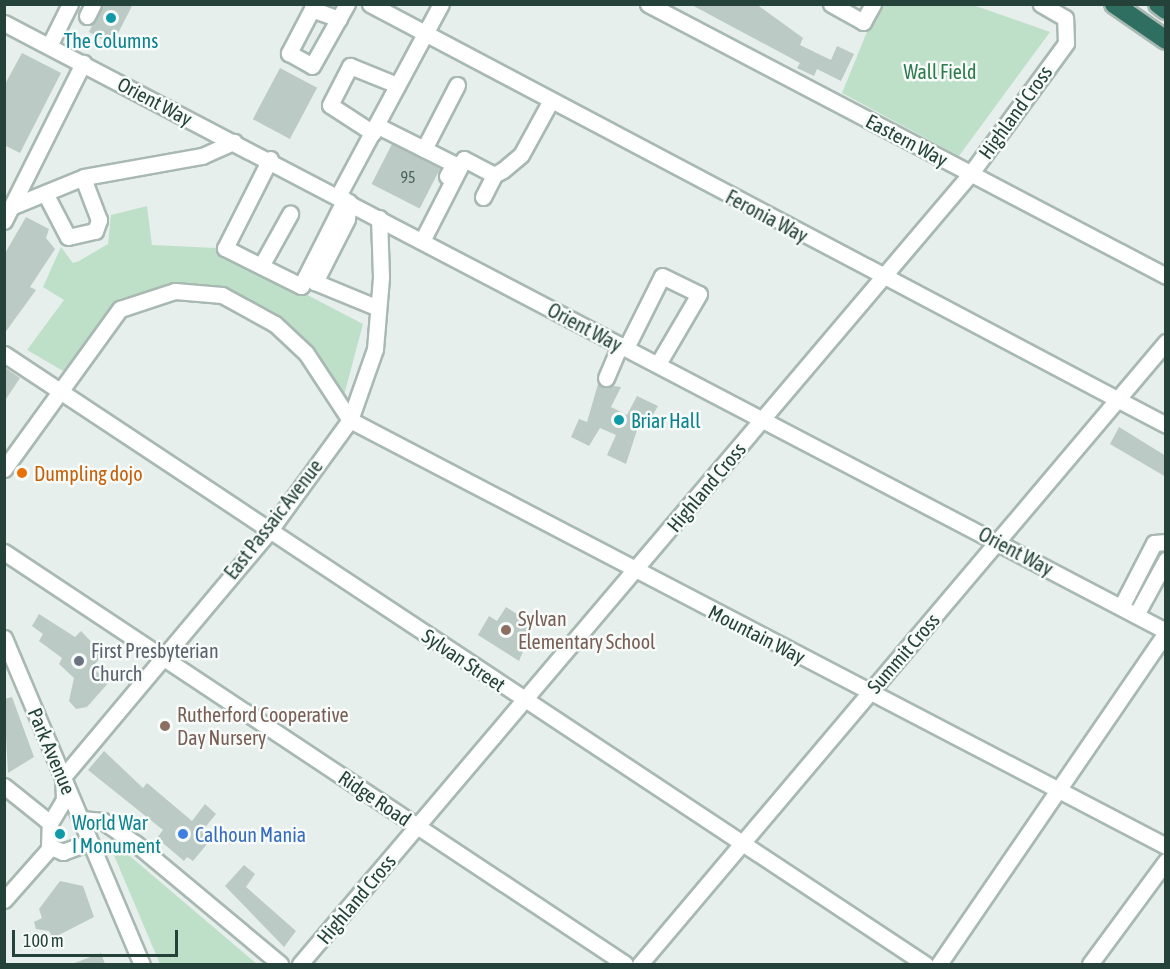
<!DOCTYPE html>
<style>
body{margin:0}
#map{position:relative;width:1170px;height:969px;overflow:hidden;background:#e6efeb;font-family:"Asap Condensed",sans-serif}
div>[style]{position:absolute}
.green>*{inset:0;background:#bfe0c8}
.building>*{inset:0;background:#bbcac4;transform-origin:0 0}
.roads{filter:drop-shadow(2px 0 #a8b8b2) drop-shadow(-2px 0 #a8b8b2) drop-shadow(0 2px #a8b8b2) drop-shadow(0 -2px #a8b8b2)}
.minor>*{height:15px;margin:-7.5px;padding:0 7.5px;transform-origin:7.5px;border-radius:7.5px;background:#fff}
.highway>*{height:18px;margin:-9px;padding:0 9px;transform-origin:9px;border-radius:9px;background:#2f6f62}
.dots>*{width:16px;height:16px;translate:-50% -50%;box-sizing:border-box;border:3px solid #f7fbf9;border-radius:50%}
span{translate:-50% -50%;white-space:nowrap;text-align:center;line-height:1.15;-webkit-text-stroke:5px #f7fbf9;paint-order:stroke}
.number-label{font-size:16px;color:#4a645c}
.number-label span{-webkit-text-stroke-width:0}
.culture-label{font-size:20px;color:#0d838f}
.left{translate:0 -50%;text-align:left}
.park-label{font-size:20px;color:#2d7a4b}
.street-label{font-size:20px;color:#24423a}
.food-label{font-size:20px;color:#c56008}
.education-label{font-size:20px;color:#785e54}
.worship-label{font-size:20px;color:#5b616d}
.shop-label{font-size:20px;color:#366cbe}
.frame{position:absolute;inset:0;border:6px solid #24423a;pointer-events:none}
.scale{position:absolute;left:12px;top:930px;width:166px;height:27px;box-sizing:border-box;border:3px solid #24423a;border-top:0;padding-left:8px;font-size:18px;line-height:21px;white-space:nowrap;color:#24423a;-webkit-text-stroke:4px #f7fbf9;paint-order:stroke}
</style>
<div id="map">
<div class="green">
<i style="clip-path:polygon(878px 5px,973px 5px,1050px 32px,959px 156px,842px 93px)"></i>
<i style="clip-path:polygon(147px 206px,152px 245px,217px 248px,363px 324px,343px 399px,310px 346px,281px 319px,204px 286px,158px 287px,114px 305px,63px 371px,27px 350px,64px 300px,43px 287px,61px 247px,73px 263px,79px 261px,108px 244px,111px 215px)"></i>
<i style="clip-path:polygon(118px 846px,257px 964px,160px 964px,113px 853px)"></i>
</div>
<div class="building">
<i style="clip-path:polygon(103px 4px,133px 4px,112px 45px,89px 32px)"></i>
<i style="clip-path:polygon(690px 4px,756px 4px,803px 38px,800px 45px,831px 60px,837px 46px,854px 54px,841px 81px,817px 69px,814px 76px,797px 68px,800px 63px)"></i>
<i style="clip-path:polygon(22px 53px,61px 73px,20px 153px,4px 145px,4px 86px)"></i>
<i style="left:280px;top:68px;width:42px;height:58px;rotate:28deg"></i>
<i style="left:392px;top:144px;width:54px;height:45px;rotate:27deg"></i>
<i style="clip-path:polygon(26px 217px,49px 229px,46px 238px,55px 249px,30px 287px,36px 290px,4px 334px,4px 255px)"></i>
<i style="clip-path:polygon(4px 367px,20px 378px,4px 402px)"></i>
<i style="clip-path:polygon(598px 384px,621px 387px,611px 407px,627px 415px,637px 396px,658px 406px,647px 425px,640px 421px,626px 464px,607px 455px,616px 435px,600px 428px,589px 446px,571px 437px,579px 419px,587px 422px)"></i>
<i style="clip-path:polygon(1119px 427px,1166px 456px,1166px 477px,1110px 444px)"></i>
<i style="clip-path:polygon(506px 607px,534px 625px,519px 661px,478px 635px,489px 616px,497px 621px)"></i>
<i style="clip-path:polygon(39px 614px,75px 637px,81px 631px,103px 654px,92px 668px,110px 681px,87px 707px,76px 709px,69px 701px,74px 678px,59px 664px,62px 658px,39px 641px,43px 634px,32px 626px)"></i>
<i style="clip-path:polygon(12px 697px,34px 757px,8px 773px,4px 699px)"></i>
<i style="clip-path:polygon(104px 751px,143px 788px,147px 783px,192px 821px,205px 804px,216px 814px,203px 830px,212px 838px,193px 861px,187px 857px,184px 861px,157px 838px,163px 830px,88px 770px)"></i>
<i style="clip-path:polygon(244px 865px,255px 874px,246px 887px,296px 931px,284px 947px,225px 886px)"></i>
<i style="clip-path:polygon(60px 881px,83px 886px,94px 917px,53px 938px,49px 931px,36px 929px,34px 922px,42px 918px,39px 909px)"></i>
<i style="clip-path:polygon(101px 953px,105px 964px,72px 964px)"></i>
</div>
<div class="roads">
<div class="minor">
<i style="left:370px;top:4px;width:900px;rotate:27.87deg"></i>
<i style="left:648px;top:4px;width:585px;rotate:27.7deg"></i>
<i style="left:831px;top:4px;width:37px;rotate:29deg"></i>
<i style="left:863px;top:22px;width:21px;rotate:-61deg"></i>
<i style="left:87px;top:16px;width:13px;rotate:-63deg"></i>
<i style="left:339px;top:19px;width:29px;rotate:-160deg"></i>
<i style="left:312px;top:9px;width:50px;rotate:117.6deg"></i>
<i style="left:289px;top:53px;width:26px;rotate:29deg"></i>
<i style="left:312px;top:66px;width:71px;rotate:-60.6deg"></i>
<i style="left:4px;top:23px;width:1311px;rotate:27.62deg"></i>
<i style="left:49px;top:46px;width:47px;rotate:-63.4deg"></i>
<i style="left:376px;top:125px;width:87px;rotate:26.6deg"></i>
<i style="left:454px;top:164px;width:14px;rotate:120deg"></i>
<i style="left:373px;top:133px;width:51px;rotate:-146.9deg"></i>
<i style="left:330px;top:105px;width:44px;rotate:-62.9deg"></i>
<i style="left:350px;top:66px;width:51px;rotate:22deg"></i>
<i style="left:424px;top:149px;width:72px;rotate:-62.7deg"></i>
<i style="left:270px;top:159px;width:100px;rotate:116.8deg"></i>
<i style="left:225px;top:248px;width:85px;rotate:26.6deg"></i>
<i style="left:301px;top:286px;width:97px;rotate:-63.2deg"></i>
<i style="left:46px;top:195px;width:47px;rotate:62.4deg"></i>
<i style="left:68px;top:237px;width:28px;rotate:-13deg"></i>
<i style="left:95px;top:231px;width:12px;rotate:-70deg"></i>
<i style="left:99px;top:220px;width:45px;rotate:-110.9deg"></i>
<i style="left:338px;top:196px;width:218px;rotate:-61.8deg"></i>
<i style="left:483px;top:197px;width:25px;rotate:-63deg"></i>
<i style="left:349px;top:202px;width:17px;rotate:97deg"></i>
<i style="left:347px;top:219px;width:71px;rotate:116.9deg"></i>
<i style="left:315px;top:282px;width:68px;rotate:22.4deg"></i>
<i style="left:13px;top:206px;width:77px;rotate:-22.2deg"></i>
<i style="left:84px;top:177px;width:120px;rotate:-10.1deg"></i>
<i style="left:202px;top:156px;width:35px;rotate:-24deg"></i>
<i style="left:4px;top:221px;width:177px;rotate:-63.4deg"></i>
<i style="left:422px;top:241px;width:92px;rotate:-62.9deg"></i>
<i style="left:464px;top:159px;width:34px;rotate:28deg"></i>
<i style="left:494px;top:175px;width:10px;rotate:-29deg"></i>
<i style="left:503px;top:170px;width:23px;rotate:-40deg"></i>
<i style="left:521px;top:155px;width:60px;rotate:-61.3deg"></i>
<i style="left:261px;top:266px;width:60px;rotate:-60.9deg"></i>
<i style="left:626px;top:348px;width:80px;rotate:-63.4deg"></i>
<i style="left:662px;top:276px;width:41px;rotate:25.9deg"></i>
<i style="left:699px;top:294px;width:81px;rotate:120.4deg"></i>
<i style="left:4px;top:354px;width:1105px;rotate:33.52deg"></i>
<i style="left:606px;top:378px;width:36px;rotate:-67deg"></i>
<i style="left:4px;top:469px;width:198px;rotate:-54.1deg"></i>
<i style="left:120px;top:309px;width:58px;rotate:-18.1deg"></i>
<i style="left:175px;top:291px;width:47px;rotate:4.9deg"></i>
<i style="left:222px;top:295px;width:60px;rotate:28.7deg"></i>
<i style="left:275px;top:324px;width:42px;rotate:43.1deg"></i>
<i style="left:306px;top:353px;width:80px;rotate:56.7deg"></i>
<i style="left:350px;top:420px;width:921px;rotate:27.57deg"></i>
<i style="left:4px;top:552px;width:745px;rotate:33.56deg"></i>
<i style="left:1121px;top:607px;width:72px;rotate:-62.7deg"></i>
<i style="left:1154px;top:543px;width:12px;rotate:-5deg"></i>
<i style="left:1136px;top:615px;width:63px;rotate:-61.4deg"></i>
<i style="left:4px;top:638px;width:354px;rotate:67.1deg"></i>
<i style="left:4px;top:786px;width:59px;rotate:38.8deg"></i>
<i style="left:81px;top:819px;width:22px;rotate:5deg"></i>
<i style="left:103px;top:821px;width:39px;rotate:35deg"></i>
<i style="left:135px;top:843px;width:189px;rotate:39.8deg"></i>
<i style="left:90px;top:842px;width:29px;rotate:160deg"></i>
<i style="left:63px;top:852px;width:15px;rotate:-157deg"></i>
<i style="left:49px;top:846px;width:23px;rotate:-88deg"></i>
<i style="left:50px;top:823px;width:27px;rotate:-59deg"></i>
<i style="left:64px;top:800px;width:23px;rotate:-92deg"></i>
<i style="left:63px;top:777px;width:322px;rotate:-50deg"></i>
<i style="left:270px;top:530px;width:136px;rotate:-54deg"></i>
<i style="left:350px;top:420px;width:75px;rotate:-70.6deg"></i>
<i style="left:375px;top:349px;width:72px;rotate:-85.2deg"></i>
<i style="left:381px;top:277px;width:59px;rotate:-91.9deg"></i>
<i style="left:4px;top:900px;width:69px;rotate:-48.5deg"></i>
<i style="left:300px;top:964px;width:1037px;rotate:-49.69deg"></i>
<i style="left:971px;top:173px;width:161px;rotate:-53.8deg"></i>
<i style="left:1066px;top:43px;width:25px;rotate:-92deg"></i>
<i style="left:1065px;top:18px;width:28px;rotate:-150deg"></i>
<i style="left:640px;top:964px;width:815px;rotate:-49.78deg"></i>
<i style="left:939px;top:964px;width:401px;rotate:-55.6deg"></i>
<i style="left:1090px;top:964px;width:128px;rotate:-53.6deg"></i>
</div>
<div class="highway">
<i style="left:1114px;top:4px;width:63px;rotate:34.7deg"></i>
<i style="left:1158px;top:4px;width:10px;rotate:37deg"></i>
</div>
</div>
<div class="dots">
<i style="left:111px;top:18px;background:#0f9aa8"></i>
<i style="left:619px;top:420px;background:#0f9aa8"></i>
<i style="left:22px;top:473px;background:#e8710a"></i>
<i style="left:506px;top:630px;background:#8d6e63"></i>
<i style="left:79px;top:661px;background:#6b7280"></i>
<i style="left:165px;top:726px;background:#8d6e63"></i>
<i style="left:60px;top:834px;background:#0f9aa8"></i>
<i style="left:183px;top:834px;background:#3f7fe0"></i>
</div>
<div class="number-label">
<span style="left:408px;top:177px">95</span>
</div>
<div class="culture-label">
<span style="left:111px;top:40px">The Columns</span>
<span class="left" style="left:631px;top:420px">Briar Hall</span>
<span class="left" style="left:72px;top:834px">World War<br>I Monument</span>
</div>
<div class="park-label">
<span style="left:940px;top:71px">Wall Field</span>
</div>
<div class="street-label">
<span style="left:155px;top:101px;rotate:28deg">Orient Way</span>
<span style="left:1015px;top:112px;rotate:-54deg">Highland Cross</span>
<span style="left:907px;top:140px;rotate:28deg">Eastern Way</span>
<span style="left:767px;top:216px;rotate:28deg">Feronia Way</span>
<span style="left:585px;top:327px;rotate:28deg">Orient Way</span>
<span style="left:706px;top:487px;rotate:-50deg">Highland Cross</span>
<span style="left:273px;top:519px;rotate:-52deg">East Passaic Avenue</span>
<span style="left:1016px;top:551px;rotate:28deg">Orient Way</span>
<span style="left:757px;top:634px;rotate:27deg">Mountain Way</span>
<span style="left:903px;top:653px;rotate:-49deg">Summit Cross</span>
<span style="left:464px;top:660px;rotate:34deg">Sylvan Street</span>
<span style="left:52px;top:751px;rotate:67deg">Park Avenue</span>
<span style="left:375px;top:798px;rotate:34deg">Ridge Road</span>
<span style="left:356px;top:899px;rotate:-50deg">Highland Cross</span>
</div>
<div class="food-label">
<span class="left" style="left:34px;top:473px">Dumpling dojo</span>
</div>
<div class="education-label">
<span class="left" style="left:518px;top:630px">Sylvan<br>Elementary School</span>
<span class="left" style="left:177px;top:726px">Rutherford Cooperative<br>Day Nursery</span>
</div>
<div class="worship-label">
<span class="left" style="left:91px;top:662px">First Presbyterian<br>Church</span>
</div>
<div class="shop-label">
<span class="left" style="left:195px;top:834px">Calhoun Mania</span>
</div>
<div class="frame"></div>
<div class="scale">100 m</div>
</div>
